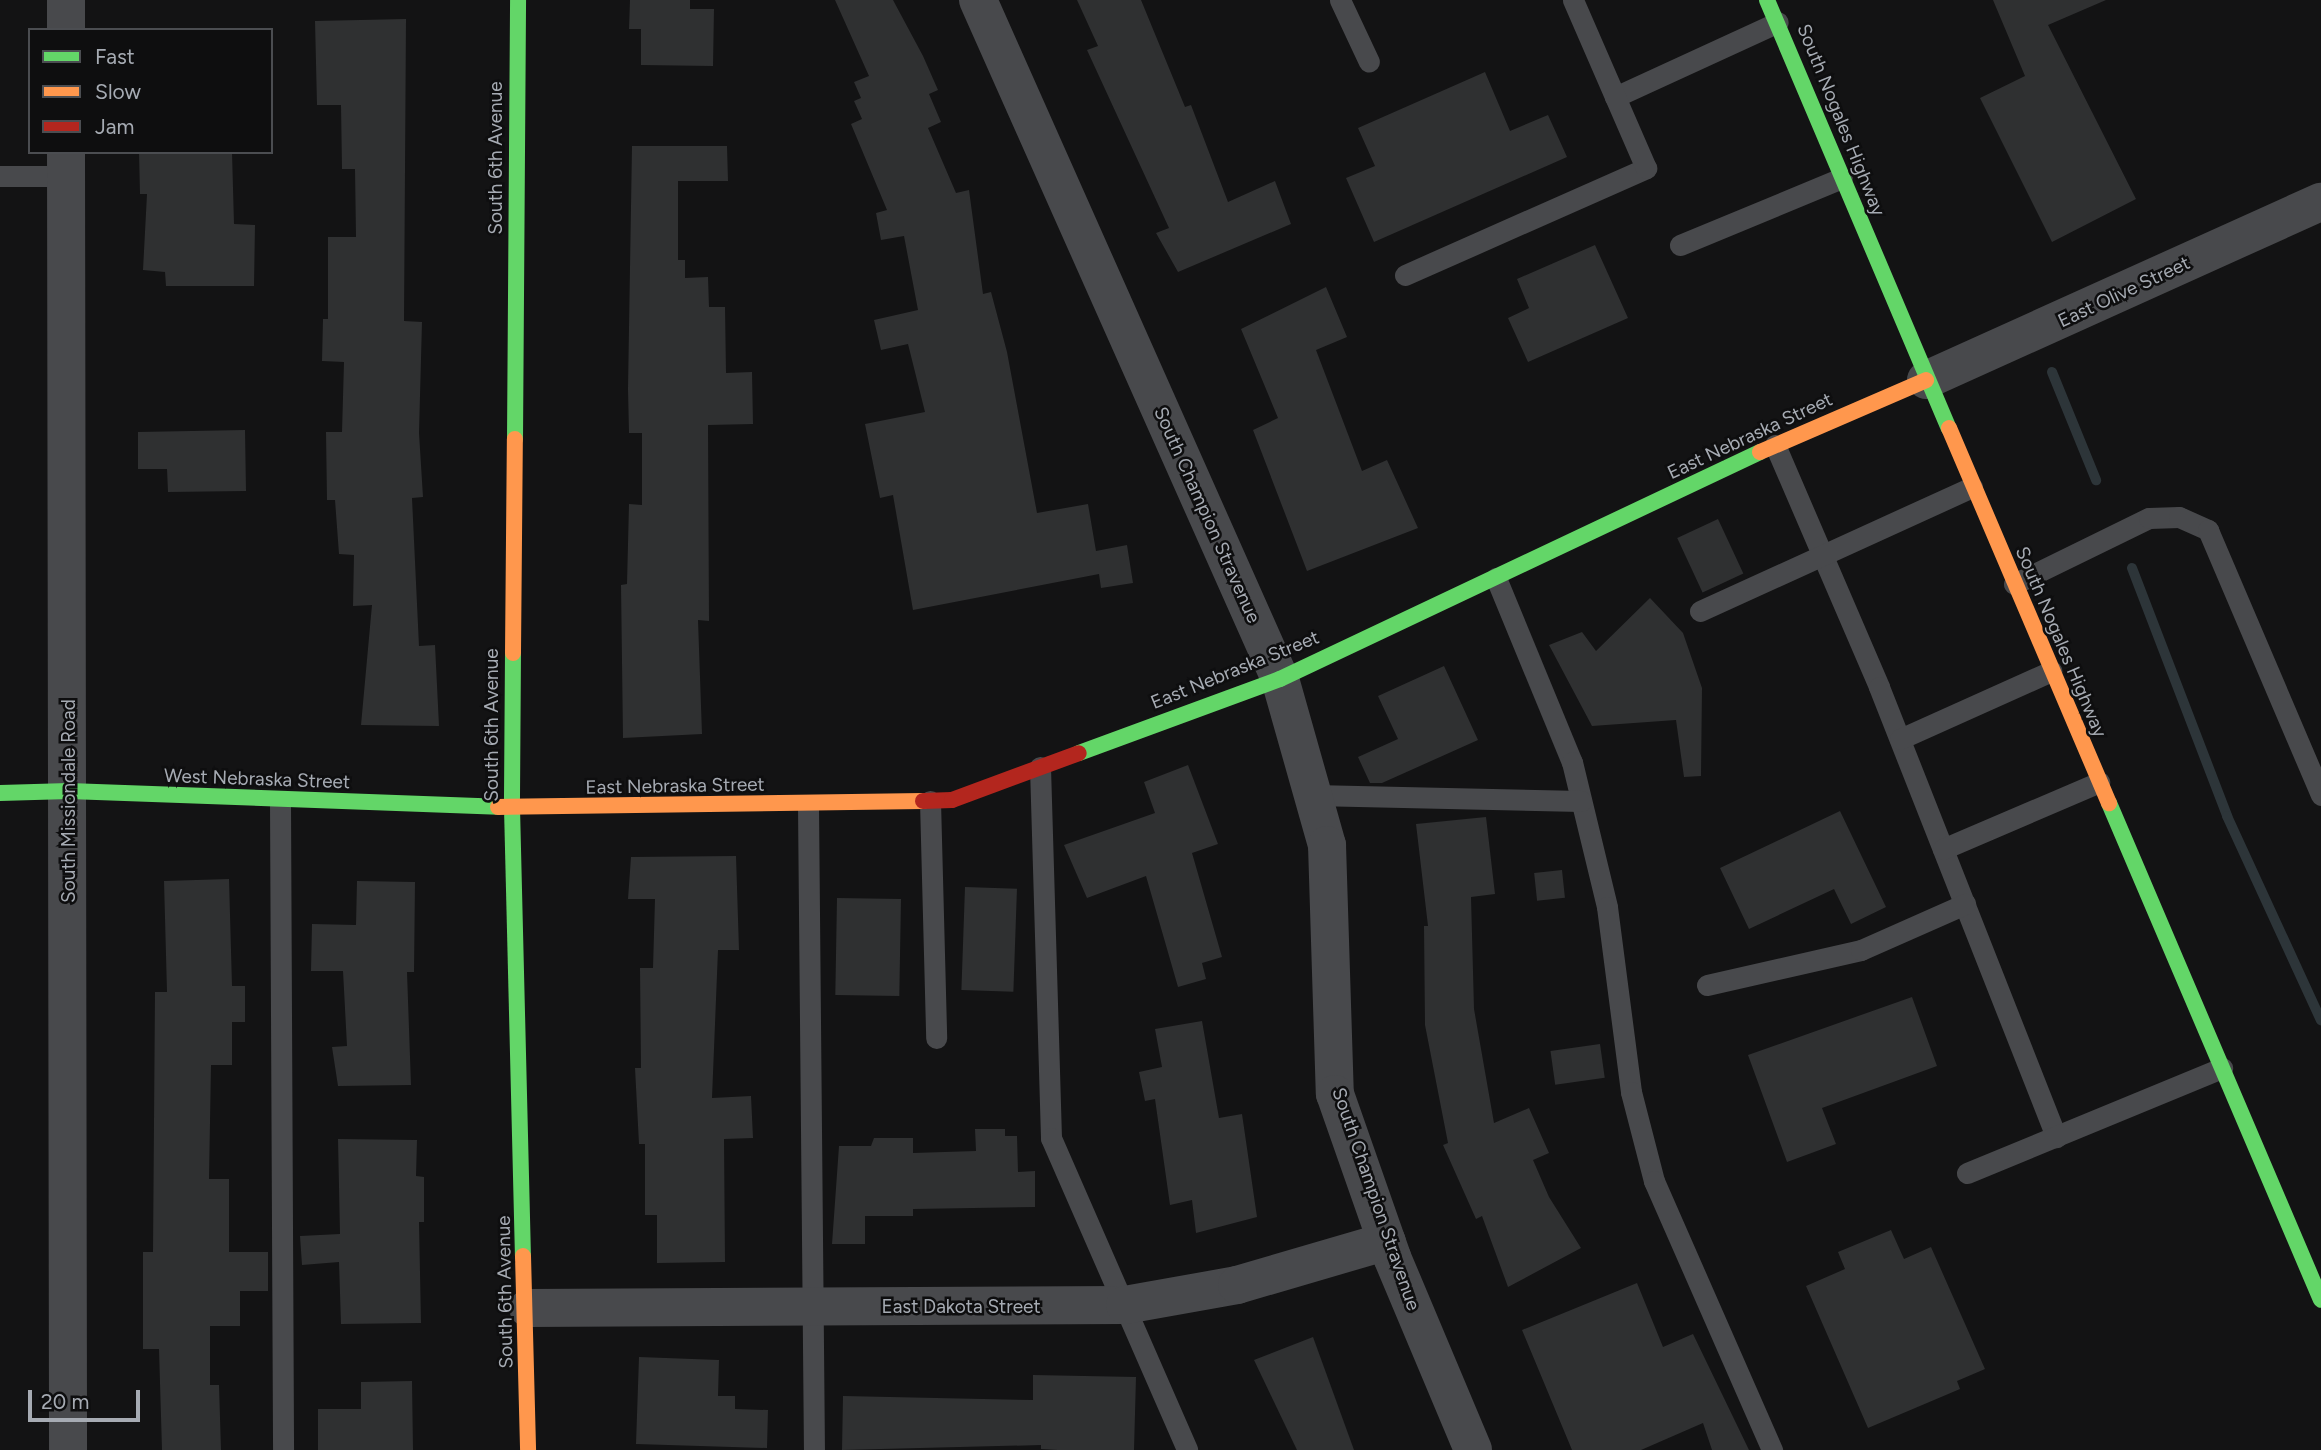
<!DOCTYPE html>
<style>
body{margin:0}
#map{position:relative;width:2321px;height:1450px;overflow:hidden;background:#131314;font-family:Figtree,sans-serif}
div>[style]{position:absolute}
.stream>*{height:10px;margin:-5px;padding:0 5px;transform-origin:5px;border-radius:5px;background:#2d3539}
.building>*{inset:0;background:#2f3031;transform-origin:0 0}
.lane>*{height:21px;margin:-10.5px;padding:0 10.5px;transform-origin:10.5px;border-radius:10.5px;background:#48494c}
.street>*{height:38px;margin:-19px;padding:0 19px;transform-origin:19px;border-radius:19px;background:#48494c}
.fast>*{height:16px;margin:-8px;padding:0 8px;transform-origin:8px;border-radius:8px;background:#63d668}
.slow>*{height:16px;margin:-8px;padding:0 8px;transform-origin:8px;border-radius:8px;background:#ff974d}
.jam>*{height:16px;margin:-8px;padding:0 8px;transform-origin:8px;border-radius:8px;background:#b3261e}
span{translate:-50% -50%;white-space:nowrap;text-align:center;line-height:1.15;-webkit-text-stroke:5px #0e0e0f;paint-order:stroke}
.street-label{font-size:19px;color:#a6abb3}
.legend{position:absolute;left:28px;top:28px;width:245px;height:126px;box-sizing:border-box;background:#0e0e0f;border:2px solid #4b4d51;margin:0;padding:9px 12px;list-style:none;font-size:21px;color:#a6abb3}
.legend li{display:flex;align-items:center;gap:14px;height:35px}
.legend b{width:35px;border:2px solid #4b4d51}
.scale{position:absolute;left:28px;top:1390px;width:112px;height:32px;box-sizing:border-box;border:4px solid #a6abb3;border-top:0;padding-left:9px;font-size:21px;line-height:24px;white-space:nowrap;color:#a6abb3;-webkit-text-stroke:5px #0e0e0f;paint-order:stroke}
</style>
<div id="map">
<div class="stream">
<i style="left:2052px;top:372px;width:117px;rotate:67.8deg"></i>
<i style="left:2132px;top:568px;width:266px;rotate:69deg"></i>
<i style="left:2227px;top:816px;width:225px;rotate:65.3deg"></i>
</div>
<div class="building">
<i style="clip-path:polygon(630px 0,690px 0,690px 9px,714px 9px,713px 66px,641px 65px,641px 29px,629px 29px)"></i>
<i style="clip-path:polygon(835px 0,893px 0,923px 56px,938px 90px,929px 94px,941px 122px,928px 128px,956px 193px,969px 190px,983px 294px,991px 292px,1007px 352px,1037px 513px,1088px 504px,1096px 551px,1127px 545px,1133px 583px,1101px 588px,1099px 574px,913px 610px,893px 495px,880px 498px,865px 424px,925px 412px,908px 344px,881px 350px,874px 320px,918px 310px,904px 236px,881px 240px,876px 213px,887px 210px,851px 124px,862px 119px,854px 101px,861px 98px,854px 82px,869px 76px)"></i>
<i style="clip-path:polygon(1077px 0,1141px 0,1185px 107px,1191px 105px,1228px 202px,1275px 181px,1291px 224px,1178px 272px,1156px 233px,1169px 228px,1087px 50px,1098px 46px)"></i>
<i style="clip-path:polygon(1993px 0,2106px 0,2048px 25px,2136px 199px,2052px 242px,1980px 98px,2025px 76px)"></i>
<i style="clip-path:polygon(406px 19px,404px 321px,422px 322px,419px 433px,423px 497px,412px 498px,419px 646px,435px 645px,439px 726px,361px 725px,372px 605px,353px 606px,354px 555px,339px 554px,335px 500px,327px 500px,326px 432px,342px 432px,344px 362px,322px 361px,323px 319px,328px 319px,328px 237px,356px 237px,355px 169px,342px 169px,341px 105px,317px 105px,315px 21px)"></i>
<i style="clip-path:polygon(1485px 72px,1510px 131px,1548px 115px,1567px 157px,1374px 242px,1346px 178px,1375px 166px,1358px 128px)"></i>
<i style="clip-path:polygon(632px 146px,727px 146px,728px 181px,678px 181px,678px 260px,685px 260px,685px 278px,708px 277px,709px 307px,725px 307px,726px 373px,752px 372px,753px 424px,708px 425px,709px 621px,698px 620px,702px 734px,623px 738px,621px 585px,627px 584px,629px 504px,642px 505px,642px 433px,629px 433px,628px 389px)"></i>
<i style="clip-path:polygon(139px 152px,232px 152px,234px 224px,255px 225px,254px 286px,166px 286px,165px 272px,143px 270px,147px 194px,140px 194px)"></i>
<i style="clip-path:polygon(1595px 245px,1628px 318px,1528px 362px,1508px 318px,1529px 308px,1517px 279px)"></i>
<i style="clip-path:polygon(1326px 287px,1347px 337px,1316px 350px,1362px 471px,1387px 460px,1418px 528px,1307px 571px,1253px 430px,1278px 418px,1241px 329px)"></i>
<i style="clip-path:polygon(245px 430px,246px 491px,168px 492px,167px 469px,138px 469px,138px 432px)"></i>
<i style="left:1718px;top:519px;width:60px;height:45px;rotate:65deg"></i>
<i style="clip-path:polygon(1650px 598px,1683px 633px,1702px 688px,1701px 776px,1684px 777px,1676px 720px,1592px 726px,1549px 645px,1582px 632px,1596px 651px)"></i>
<i style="clip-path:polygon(1444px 666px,1478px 740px,1382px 783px,1370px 783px,1358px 757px,1398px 739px,1378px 696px)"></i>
<i style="clip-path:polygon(1188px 765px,1218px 844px,1192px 853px,1222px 957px,1202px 963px,1206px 979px,1178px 987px,1146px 876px,1087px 898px,1064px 845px,1155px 813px,1144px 782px)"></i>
<i style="clip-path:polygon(1840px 811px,1886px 907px,1851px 924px,1834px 889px,1749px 929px,1720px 868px)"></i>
<i style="clip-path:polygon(1486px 817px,1495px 894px,1471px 897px,1474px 1009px,1494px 1123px,1529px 1108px,1549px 1153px,1533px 1160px,1549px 1197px,1581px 1248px,1508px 1287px,1482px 1216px,1476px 1219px,1443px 1145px,1448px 1143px,1425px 1025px,1424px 926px,1428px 926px,1416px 824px)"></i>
<i style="clip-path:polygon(736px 856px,739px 950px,718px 950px,712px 1098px,751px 1096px,753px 1138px,724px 1139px,725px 1262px,657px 1263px,657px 1215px,645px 1215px,645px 1144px,639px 1144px,635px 1068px,641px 1068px,640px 968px,653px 968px,655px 899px,628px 899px,631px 857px)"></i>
<i style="left:1562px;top:870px;width:28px;height:28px;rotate:84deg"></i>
<i style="clip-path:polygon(229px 879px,232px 986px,245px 986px,245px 1022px,232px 1022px,232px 1065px,211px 1065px,209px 1179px,229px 1179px,229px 1252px,268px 1252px,268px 1291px,240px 1291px,240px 1326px,210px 1326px,210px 1385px,219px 1385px,221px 1450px,162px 1450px,159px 1349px,143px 1349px,143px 1252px,153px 1252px,155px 992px,167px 992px,164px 881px)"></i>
<i style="clip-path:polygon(357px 881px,415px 882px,414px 972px,407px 972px,411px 1085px,338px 1086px,332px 1047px,347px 1046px,343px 971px,311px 971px,312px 924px,356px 925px)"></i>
<i style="left:965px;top:887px;width:52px;height:103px;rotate:2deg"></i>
<i style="left:837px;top:898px;width:64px;height:97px;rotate:1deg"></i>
<i style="clip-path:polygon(1912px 997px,1937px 1066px,1822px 1108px,1836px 1144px,1787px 1162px,1748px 1055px)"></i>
<i style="clip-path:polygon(1202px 1021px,1219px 1118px,1242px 1114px,1257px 1217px,1196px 1233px,1192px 1200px,1170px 1205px,1155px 1099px,1145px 1101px,1139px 1072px,1162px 1067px,1155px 1029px)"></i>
<i style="left:1600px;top:1044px;width:34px;height:50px;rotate:82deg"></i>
<i style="clip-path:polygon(975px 1129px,1005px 1129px,1005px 1136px,1017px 1136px,1018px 1172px,1035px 1171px,1035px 1207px,913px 1209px,913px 1216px,865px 1216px,865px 1244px,832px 1244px,839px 1146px,871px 1146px,874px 1138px,913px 1138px,913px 1153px,976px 1151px)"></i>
<i style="clip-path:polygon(338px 1139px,417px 1140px,416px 1176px,424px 1177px,424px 1222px,419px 1222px,421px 1323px,341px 1324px,339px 1262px,302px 1265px,300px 1236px,340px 1234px)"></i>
<i style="clip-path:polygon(1891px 1230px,1904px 1259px,1931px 1247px,1985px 1369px,1957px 1381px,1960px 1389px,1868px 1428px,1806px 1286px,1845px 1269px,1838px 1252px)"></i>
<i style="clip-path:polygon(1637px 1283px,1663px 1347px,1693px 1334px,1749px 1450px,1712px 1450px,1703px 1423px,1641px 1450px,1572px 1450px,1522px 1330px)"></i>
<i style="clip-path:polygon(1313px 1337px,1354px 1450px,1297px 1450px,1254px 1360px)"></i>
<i style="clip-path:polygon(639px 1357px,719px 1360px,718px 1396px,735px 1396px,735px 1409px,768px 1410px,767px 1448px,636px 1444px)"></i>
<i style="clip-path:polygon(1033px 1375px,1136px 1377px,1134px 1450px,1058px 1450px,1041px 1449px,1041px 1445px,842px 1450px,843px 1396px,1033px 1400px)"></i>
<i style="clip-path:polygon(412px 1381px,413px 1450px,318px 1450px,318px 1409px,361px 1409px,361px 1382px)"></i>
</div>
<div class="lane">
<i style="left:1340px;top:0;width:68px;rotate:64.9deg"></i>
<i style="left:1615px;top:97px;width:179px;rotate:-24.7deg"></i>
<i style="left:0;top:176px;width:66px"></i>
<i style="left:1680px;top:245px;width:175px;rotate:-22.5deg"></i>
<i style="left:1405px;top:275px;width:264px;rotate:-23.9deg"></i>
<i style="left:1646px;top:168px;width:183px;rotate:-113.5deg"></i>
<i style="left:1775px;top:445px;width:263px;rotate:66.7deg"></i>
<i style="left:1879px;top:687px;width:484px;rotate:68.5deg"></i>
<i style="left:1496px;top:578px;width:199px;rotate:67.6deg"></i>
<i style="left:1572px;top:762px;width:149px;rotate:76.4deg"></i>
<i style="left:1607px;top:907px;width:187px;rotate:82.6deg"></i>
<i style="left:1631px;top:1092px;width:92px;rotate:75.5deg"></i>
<i style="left:1654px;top:1181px;width:294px;rotate:66.3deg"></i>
<i style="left:2014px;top:584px;width:150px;rotate:-26.1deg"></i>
<i style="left:2149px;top:518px;width:30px;rotate:-2deg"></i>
<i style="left:2179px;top:517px;width:32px;rotate:24deg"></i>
<i style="left:2208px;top:530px;width:288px;rotate:66.9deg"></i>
<i style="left:1700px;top:611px;width:299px;rotate:-24.5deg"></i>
<i style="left:1900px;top:739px;width:166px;rotate:-24.2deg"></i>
<i style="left:1040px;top:767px;width:371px;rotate:88.3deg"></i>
<i style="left:1051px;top:1138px;width:340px;rotate:66.4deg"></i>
<i style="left:1313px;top:795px;width:268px;rotate:1.3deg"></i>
<i style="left:930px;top:801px;width:237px;rotate:88.5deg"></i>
<i style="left:280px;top:802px;width:648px;rotate:89.73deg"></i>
<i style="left:808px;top:805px;width:645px;rotate:89.47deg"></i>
<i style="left:1943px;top:849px;width:170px;rotate:-23.2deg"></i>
<i style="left:1707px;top:985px;width:158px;rotate:-12.8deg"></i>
<i style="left:1861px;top:950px;width:114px;rotate:-23.9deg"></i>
<i style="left:1967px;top:1173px;width:276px;rotate:-22.4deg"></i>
</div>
<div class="street">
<i style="left:66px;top:0;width:30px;rotate:90deg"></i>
<i style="left:978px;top:0;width:743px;rotate:66.02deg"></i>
<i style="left:1280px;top:679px;width:173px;rotate:74.2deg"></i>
<i style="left:1327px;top:845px;width:249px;rotate:88.2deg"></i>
<i style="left:1335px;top:1094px;width:173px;rotate:70.7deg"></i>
<i style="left:1392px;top:1257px;width:209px;rotate:67.2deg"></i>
<i style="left:66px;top:152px;width:1298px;rotate:89.91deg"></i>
<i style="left:1926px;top:380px;width:433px;rotate:-24.3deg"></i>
<i style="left:528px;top:1308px;width:597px;rotate:-0.29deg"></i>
<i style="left:1125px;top:1305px;width:114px;rotate:-10.1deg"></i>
<i style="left:1237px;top:1285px;width:156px;rotate:-16.3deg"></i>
</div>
<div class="fast">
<i style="left:1767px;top:0;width:465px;rotate:67deg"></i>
<i style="left:515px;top:439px;width:439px;rotate:-89.6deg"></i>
<i style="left:513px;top:653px;width:155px;rotate:90.4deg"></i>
<i style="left:512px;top:808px;width:448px;rotate:88.6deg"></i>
<i style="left:1079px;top:753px;width:214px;rotate:-20.2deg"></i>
<i style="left:1280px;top:679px;width:531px;rotate:-25.31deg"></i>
<i style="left:0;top:793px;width:69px;rotate:-1.7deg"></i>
<i style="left:69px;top:791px;width:429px;rotate:2.1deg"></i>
<i style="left:2109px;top:803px;width:540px;rotate:66.9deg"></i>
</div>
<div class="slow">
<i style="left:1949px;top:428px;width:408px;rotate:66.9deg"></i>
<i style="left:1760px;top:452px;width:181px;rotate:-23.4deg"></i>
<i style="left:513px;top:653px;width:214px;rotate:-89.5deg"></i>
<i style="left:498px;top:807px;width:425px;rotate:-0.8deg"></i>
<i style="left:523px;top:1256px;width:194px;rotate:88.5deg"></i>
</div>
<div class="jam">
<i style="left:923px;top:801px;width:29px;rotate:-2deg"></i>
<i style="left:952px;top:800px;width:135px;rotate:-20.3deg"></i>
</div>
<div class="street-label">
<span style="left:1841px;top:120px;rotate:68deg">South Nogales Highway</span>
<span style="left:496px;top:158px;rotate:-90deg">South 6th Avenue</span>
<span style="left:2124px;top:292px;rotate:-25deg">East Olive Street</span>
<span style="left:1750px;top:436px;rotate:-25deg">East Nebraska Street</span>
<span style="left:1207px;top:515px;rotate:66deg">South Champion Stravenue</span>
<span style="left:2061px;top:642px;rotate:67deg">South Nogales Highway</span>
<span style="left:1235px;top:670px;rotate:-22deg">East Nebraska Street</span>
<span style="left:492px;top:725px;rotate:-90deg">South 6th Avenue</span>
<span style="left:257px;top:779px;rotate:2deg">West Nebraska Street</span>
<span style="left:675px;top:786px;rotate:-1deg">East Nebraska Street</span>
<span style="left:69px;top:801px;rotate:-90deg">South Missiondale Road</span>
<span style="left:1376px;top:1199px;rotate:71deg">South Champion Stravenue</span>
<span style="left:505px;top:1292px;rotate:-91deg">South 6th Avenue</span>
<span style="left:961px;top:1307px">East Dakota Street</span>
</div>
<ul class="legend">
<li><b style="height:9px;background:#63d668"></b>Fast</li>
<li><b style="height:9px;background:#ff974d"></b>Slow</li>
<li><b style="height:9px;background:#b3261e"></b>Jam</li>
</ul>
<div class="scale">20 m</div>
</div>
